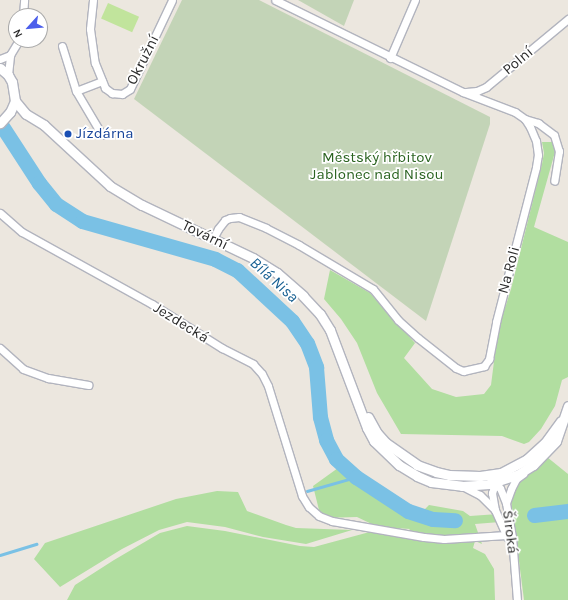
<!DOCTYPE html>
<meta charset="utf-8">
<style>
body{margin:0}
#map{position:relative;width:568px;height:600px;overflow:hidden;background:#ece7df;font-family:Karla,sans-serif}
div>[style]{position:absolute}
.green>*{inset:0;background:#b1dea0}
.cemetery>*{inset:0;background:#c3d4b7}
.pitch>*{inset:0;background:#c1e49c;transform-origin:0 0}
.stream>*{height:2.5px;margin:-1.25px;padding:0 1.25px;transform-origin:1.25px;border-radius:1.25px;background:#7ac1e5}
.river>*{height:15px;margin:-7.5px;padding:0 7.5px;transform-origin:7.5px;border-radius:7.5px;background:#7ac1e5}
.roads{filter:drop-shadow(1px 0 #b2b4be) drop-shadow(-1px 0 #b2b4be) drop-shadow(0 1px #b2b4be) drop-shadow(0 -1px #b2b4be)}
.minor>*{height:7px;margin:-3.5px;padding:0 3.5px;transform-origin:3.5px;border-radius:3.5px;background:#fff}
.tertiary>*{height:9px;margin:-4.5px;padding:0 4.5px;transform-origin:4.5px;border-radius:4.5px;background:#fff}
.dots>*{width:11px;height:11px;translate:-50% -50%;box-sizing:border-box;border:2px solid #fff;border-radius:50%}
span{translate:-50% -50%;white-space:nowrap;text-align:center;line-height:1.15;-webkit-text-stroke:3.5px #fff;paint-order:stroke}
.street-label{font-size:15px;color:#2b2b2b}
.transit-label{font-size:15px;color:#164399}
.left{translate:0 -50%;text-align:left}
.park-label{font-size:15px;color:#2a6320}
.water-label{font-size:16px;color:#186092;font-style:italic}
.north{position:absolute;left:8px;top:8px;width:40px;height:40px;box-sizing:border-box;background:#fff;border:1px solid #aaa;border-radius:50%;rotate:243deg;font-size:11px;font-weight:700;line-height:16px;text-align:center;color:#2b2b2b}
.north::after{content:'';display:block;margin:auto;width:14px;height:18px;background:#4c5feb;clip-path:polygon(50% 0,100% 100%,50% 72%,0 100%)}
</style>
<div id="map">
<div class="green">
<i style="clip-path:polygon(542px 142px,553px 142px,555px 152px,534px 227px,568px 242px,568px 377px,562px 380px,555px 406px,541px 429px,529px 442px,524px 444px,502px 436px,401px 434px,377px 393px,357px 343px,341px 319px,324px 299px,330px 270px,370px 293px,415px 343px,404px 358px,432px 389px,456px 397px,484px 394px,491px 385px,498px 330px,511px 289px,542px 164px,544px 153px)"></i>
<i style="clip-path:polygon(547px 457px,568px 474px,568px 600px,524px 600px,511px 499px,521px 480px)"></i>
<i style="clip-path:polygon(338px 468px,358px 485px,369px 490px,378px 497px,412px 517px,418px 516px,429px 505px,463px 511px,470px 516px,498px 514px,500px 522px,475px 524px,482px 544px,475px 541px,473px 548px,485px 554px,494px 569px,495px 600px,67px 600px,75px 585px,114px 560px,160px 533px,187px 526px,225px 531px,300px 546px,314px 547px,377px 530px,406px 533px,410px 529px,378px 527px,357px 517px,321px 518px,313px 486px)"></i>
<i style="clip-path:polygon(217px 491px,238px 492px,247px 511px,286px 525px,296px 528px,352px 530px,306px 544px,263px 537px,225px 527px,187px 522px,159px 530px,122px 549px,60px 587px,34px 559px,45px 543px,176px 499px)"></i>
</div>
<div class="cemetery">
<i style="clip-path:polygon(182px 0,259px 0,490px 117px,490px 124px,426px 321px,134px 99px)"></i>
<i style="clip-path:polygon(298px 0,354px 0,344px 26px)"></i>
</div>
<div class="pitch">
<i style="left:108px;top:3px;width:34px;height:17px;rotate:24deg"></i>
</div>
<div class="stream">
<i style="left:307px;top:491px;width:51px;rotate:-15.9deg"></i>
<i style="left:0;top:555px;width:38px;rotate:-17deg"></i>
</div>
<div class="river">
<i style="left:0;top:123px;width:72px;rotate:57deg"></i>
<i style="left:39px;top:183px;width:27px;rotate:51deg"></i>
<i style="left:56px;top:204px;width:31px;rotate:33deg"></i>
<i style="left:82px;top:221px;width:138px;rotate:15.9deg"></i>
<i style="left:215px;top:259px;width:25px;rotate:27deg"></i>
<i style="left:237px;top:270px;width:75px;rotate:42.8deg"></i>
<i style="left:292px;top:321px;width:27px;rotate:56deg"></i>
<i style="left:307px;top:343px;width:26px;rotate:69deg"></i>
<i style="left:316px;top:367px;width:50px;rotate:85.4deg"></i>
<i style="left:320px;top:417px;width:24px;rotate:75deg"></i>
<i style="left:326px;top:440px;width:21px;rotate:62deg"></i>
<i style="left:336px;top:459px;width:27px;rotate:42deg"></i>
<i style="left:356px;top:477px;width:62px;rotate:33.2deg"></i>
<i style="left:408px;top:511px;width:26px;rotate:18deg"></i>
<i style="left:433px;top:519px;width:22px;rotate:3deg"></i>
<i style="left:534px;top:515px;width:34px;rotate:-7deg"></i>
</div>
<div class="roads">
<div class="minor">
<i style="left:93px;top:0;width:29px;rotate:96deg"></i>
<i style="left:90px;top:29px;width:34px;rotate:82deg"></i>
<i style="left:95px;top:63px;width:27px;rotate:68deg"></i>
<i style="left:105px;top:88px;width:9px;rotate:36deg"></i>
<i style="left:112px;top:93px;width:10px;rotate:6deg"></i>
<i style="left:122px;top:94px;width:9px;rotate:-32deg"></i>
<i style="left:130px;top:89px;width:98px;rotate:-64.7deg"></i>
<i style="left:23px;top:16px;width:16px;rotate:-86deg"></i>
<i style="left:62px;top:46px;width:47px;rotate:72.7deg"></i>
<i style="left:76px;top:91px;width:51px;rotate:59.4deg"></i>
<i style="left:390px;top:58px;width:63px;rotate:-66.7deg"></i>
<i style="left:0;top:59px;width:11px;rotate:-22deg"></i>
<i style="left:8px;top:75px;width:20px;rotate:-84deg"></i>
<i style="left:10px;top:55px;width:17px;rotate:-59deg"></i>
<i style="left:76px;top:91px;width:28px;rotate:-21deg"></i>
<i style="left:466px;top:92px;width:11px;rotate:-5deg"></i>
<i style="left:477px;top:91px;width:10px;rotate:-24deg"></i>
<i style="left:486px;top:87px;width:107px;rotate:-39.7deg"></i>
<i style="left:525px;top:119px;width:14px;rotate:17deg"></i>
<i style="left:538px;top:123px;width:20px;rotate:37deg"></i>
<i style="left:554px;top:135px;width:17px;rotate:73deg"></i>
<i style="left:559px;top:151px;width:30px;rotate:99deg"></i>
<i style="left:0;top:213px;width:29px;rotate:41deg"></i>
<i style="left:22px;top:232px;width:149px;rotate:29deg"></i>
<i style="left:152px;top:304px;width:83px;rotate:32.2deg"></i>
<i style="left:222px;top:348px;width:35px;rotate:27deg"></i>
<i style="left:253px;top:364px;width:13px;rotate:48deg"></i>
<i style="left:262px;top:374px;width:13px;rotate:63deg"></i>
<i style="left:268px;top:386px;width:115px;rotate:72.8deg"></i>
<i style="left:302px;top:496px;width:13px;rotate:58deg"></i>
<i style="left:309px;top:507px;width:13px;rotate:42deg"></i>
<i style="left:319px;top:516px;width:14px;rotate:21deg"></i>
<i style="left:332px;top:521px;width:93px;rotate:9.9deg"></i>
<i style="left:424px;top:537px;width:20px;rotate:6deg"></i>
<i style="left:444px;top:539px;width:62px;rotate:-3.7deg"></i>
<i style="left:213px;top:239px;width:11px;rotate:-63deg"></i>
<i style="left:218px;top:229px;width:11px;rotate:-52deg"></i>
<i style="left:225px;top:220px;width:5px;rotate:-22deg"></i>
<i style="left:230px;top:218px;width:9px;rotate:-6deg"></i>
<i style="left:239px;top:217px;width:29px;rotate:22deg"></i>
<i style="left:266px;top:228px;width:37px;rotate:27deg"></i>
<i style="left:299px;top:245px;width:86px;rotate:30.7deg"></i>
<i style="left:373px;top:289px;width:40px;rotate:51deg"></i>
<i style="left:398px;top:320px;width:27px;rotate:42deg"></i>
<i style="left:418px;top:338px;width:48px;rotate:38.3deg"></i>
<i style="left:456px;top:368px;width:8px;rotate:23deg"></i>
<i style="left:463px;top:371px;width:22px;rotate:-13deg"></i>
<i style="left:484px;top:366px;width:9px;rotate:-54deg"></i>
<i style="left:489px;top:359px;width:38px;rotate:-79deg"></i>
<i style="left:496px;top:322px;width:160px;rotate:-75.5deg"></i>
<i style="left:536px;top:167px;width:12px;rotate:-81deg"></i>
<i style="left:538px;top:155px;width:14px;rotate:-98deg"></i>
<i style="left:536px;top:141px;width:15px;rotate:-113deg"></i>
<i style="left:530px;top:127px;width:9px;rotate:-122deg"></i>
<i style="left:525px;top:119px;width:12px;rotate:-145deg"></i>
<i style="left:515px;top:112px;width:56px;rotate:-159deg"></i>
<i style="left:463px;top:92px;width:209px;rotate:-153.9deg"></i>
<i style="left:0;top:348px;width:31px;rotate:42deg"></i>
<i style="left:23px;top:369px;width:27px;rotate:20deg"></i>
<i style="left:48px;top:378px;width:41px;rotate:9.9deg"></i>
<i style="left:491px;top:480px;width:12px;rotate:42deg"></i>
<i style="left:500px;top:488px;width:16px;rotate:68deg"></i>
<i style="left:506px;top:503px;width:35px;rotate:80deg"></i>
<i style="left:512px;top:537px;width:63px;rotate:85.5deg"></i>
<i style="left:496px;top:480px;width:14px;rotate:107deg"></i>
<i style="left:492px;top:493px;width:17px;rotate:80deg"></i>
<i style="left:495px;top:510px;width:30px;rotate:66deg"></i>
<i style="left:462px;top:486px;width:20px;rotate:27deg"></i>
<i style="left:480px;top:495px;width:21px;rotate:45deg"></i>
<i style="left:506px;top:503px;width:15px;rotate:-70deg"></i>
<i style="left:511px;top:489px;width:11px;rotate:-63deg"></i>
<i style="left:516px;top:479px;width:9px;rotate:-36deg"></i>
</div>
<div class="tertiary">
<i style="left:0;top:68px;width:11px;rotate:41deg"></i>
<i style="left:8px;top:75px;width:8px;rotate:60deg"></i>
<i style="left:12px;top:82px;width:19px;rotate:81deg"></i>
<i style="left:15px;top:101px;width:12px;rotate:114deg"></i>
<i style="left:10px;top:112px;width:15px;rotate:132deg"></i>
<i style="left:15px;top:101px;width:17px;rotate:50deg"></i>
<i style="left:26px;top:114px;width:21px;rotate:31deg"></i>
<i style="left:44px;top:125px;width:90px;rotate:42.7deg"></i>
<i style="left:110px;top:186px;width:37px;rotate:31deg"></i>
<i style="left:142px;top:205px;width:123px;rotate:25.5deg"></i>
<i style="left:253px;top:258px;width:28px;rotate:32deg"></i>
<i style="left:277px;top:273px;width:35px;rotate:41deg"></i>
<i style="left:303px;top:296px;width:25px;rotate:47deg"></i>
<i style="left:320px;top:314px;width:19px;rotate:58deg"></i>
<i style="left:330px;top:330px;width:105px;rotate:69.3deg"></i>
<i style="left:367px;top:428px;width:15px;rotate:62deg"></i>
<i style="left:374px;top:441px;width:35px;rotate:44deg"></i>
<i style="left:399px;top:465px;width:21px;rotate:31deg"></i>
<i style="left:417px;top:476px;width:15px;rotate:23deg"></i>
<i style="left:431px;top:482px;width:31px;rotate:7deg"></i>
<i style="left:462px;top:486px;width:27px;rotate:-4deg"></i>
<i style="left:489px;top:484px;width:29px;rotate:-18deg"></i>
<i style="left:517px;top:475px;width:19px;rotate:-32deg"></i>
<i style="left:533px;top:465px;width:33px;rotate:-46deg"></i>
<i style="left:556px;top:441px;width:37px;rotate:-71deg"></i>
<i style="left:368px;top:417px;width:18px;rotate:61deg"></i>
<i style="left:377px;top:433px;width:13px;rotate:48deg"></i>
<i style="left:386px;top:443px;width:38px;rotate:35deg"></i>
<i style="left:417px;top:465px;width:20px;rotate:20deg"></i>
<i style="left:436px;top:472px;width:13px;rotate:13deg"></i>
<i style="left:449px;top:475px;width:31px;rotate:2deg"></i>
<i style="left:480px;top:476px;width:21px;rotate:-8deg"></i>
<i style="left:501px;top:473px;width:30px;rotate:-28deg"></i>
<i style="left:527px;top:459px;width:24px;rotate:-42deg"></i>
<i style="left:545px;top:443px;width:27px;rotate:-54deg"></i>
</div>
</div>
<div class="dots">
<i style="left:68px;top:134px;background:#1a4fb4"></i>
</div>
<div class="street-label">
<span style="left:143px;top:60px;rotate:-63deg">Okružní</span>
<span style="left:518px;top:61px;rotate:-40deg">Polní</span>
<span style="left:205px;top:235px;rotate:26deg">Tovární</span>
<span style="left:509px;top:270px;rotate:-75deg">Na Roli</span>
<span style="left:181px;top:323px;rotate:32deg">Jezdecká</span>
<span style="left:510px;top:532px;rotate:83deg">Široká</span>
</div>
<div class="transit-label">
<span class="left" style="left:76px;top:134px">Jízdárna</span>
</div>
<div class="park-label">
<span style="left:377px;top:166px">Městský hřbitov<br>Jablonec nad Nisou</span>
</div>
<div class="water-label">
<span style="left:274px;top:280px;rotate:42deg">Bílá Nisa</span>
</div>
<div class="north">N</div>
</div>
